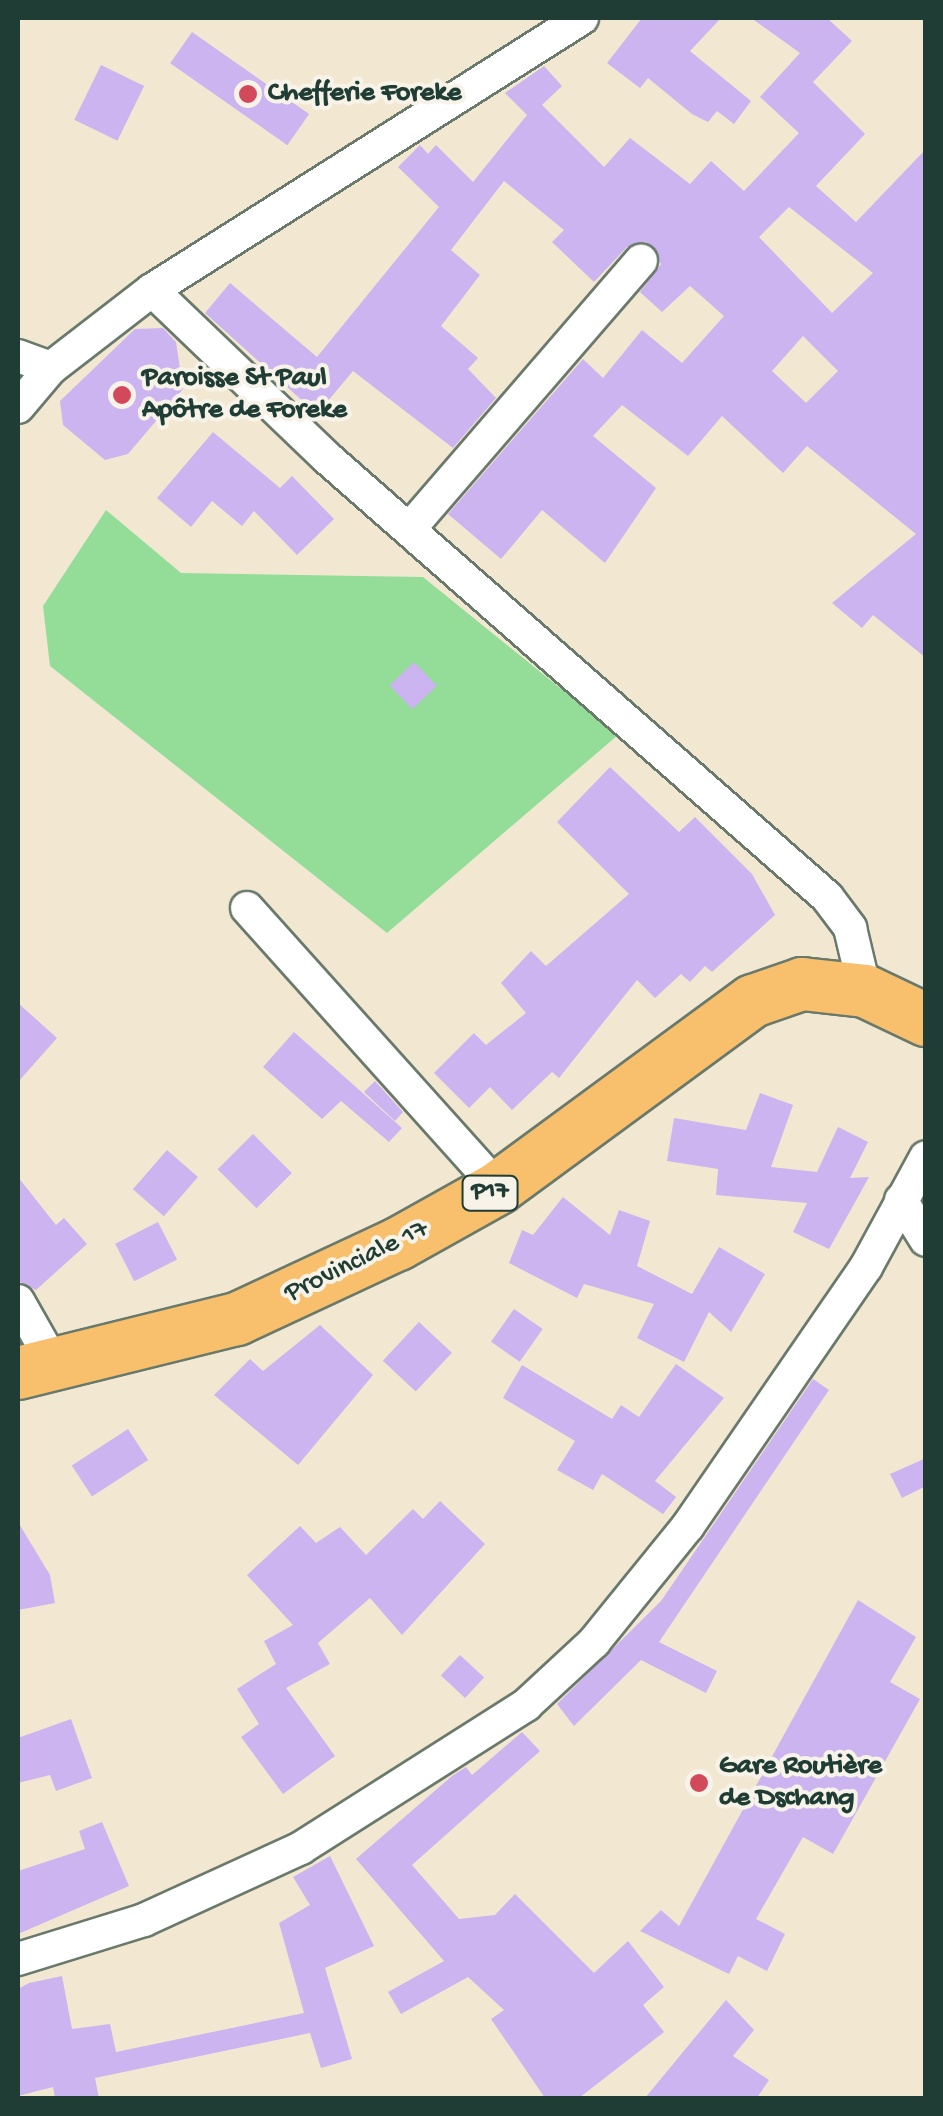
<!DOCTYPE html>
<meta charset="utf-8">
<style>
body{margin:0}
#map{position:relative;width:943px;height:2116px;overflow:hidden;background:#f2e8d2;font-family:"Gochi Hand",sans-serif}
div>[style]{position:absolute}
.green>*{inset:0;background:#93dd98}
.building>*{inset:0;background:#cbb4ef;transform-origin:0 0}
.roads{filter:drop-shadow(2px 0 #69796b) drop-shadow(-2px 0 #69796b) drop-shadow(0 2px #69796b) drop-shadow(0 -2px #69796b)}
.street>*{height:32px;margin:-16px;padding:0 16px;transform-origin:16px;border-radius:16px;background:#fff}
.primary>*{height:52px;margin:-26px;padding:0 26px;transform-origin:26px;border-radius:26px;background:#f8bf6c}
.dots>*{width:28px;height:28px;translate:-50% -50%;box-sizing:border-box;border:5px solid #f7f3e8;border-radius:50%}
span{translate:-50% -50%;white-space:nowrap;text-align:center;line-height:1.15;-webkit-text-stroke:8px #f7f3e8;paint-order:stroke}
.shield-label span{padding:2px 8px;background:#f7f3e8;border:2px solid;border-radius:8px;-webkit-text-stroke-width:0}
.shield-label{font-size:25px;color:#1f3d34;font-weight:700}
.poi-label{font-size:28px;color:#1f3d34;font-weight:700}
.left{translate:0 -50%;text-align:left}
.street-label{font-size:28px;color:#1f3d34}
.frame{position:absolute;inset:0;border:20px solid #1f3d34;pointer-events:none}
</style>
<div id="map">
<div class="green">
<i style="clip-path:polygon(106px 510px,181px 573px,423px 577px,618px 735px,387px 933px,50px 666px,43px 606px)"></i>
</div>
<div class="building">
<i style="clip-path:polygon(642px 18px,721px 18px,690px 51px,751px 101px,734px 124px,717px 111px,708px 122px,692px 114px,648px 78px,640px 88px,607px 63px)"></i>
<i style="clip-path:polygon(evenodd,751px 18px,827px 18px,852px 41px,813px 82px,865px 134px,816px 186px,856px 222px,926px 149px,926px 658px,873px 615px,862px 628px,832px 603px,916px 534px,807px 446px,783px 473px,722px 416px,688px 456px,622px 405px,593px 436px,656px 488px,605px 563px,542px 510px,501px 559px,448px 514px,583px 359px,603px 378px,642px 330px,682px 363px,724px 316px,690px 286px,662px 312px,640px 292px,661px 264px,646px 242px,627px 247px,594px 282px,552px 242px,564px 230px,504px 181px,451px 250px,480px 275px,441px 326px,478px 358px,468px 369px,496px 398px,453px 448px,353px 371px,317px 414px,205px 313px,230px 283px,317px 357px,439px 207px,398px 167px,420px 145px,428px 154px,436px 145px,473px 182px,527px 115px,505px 93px,544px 66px,562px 86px,542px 105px,604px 167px,630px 138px,690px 184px,711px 161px,744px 191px,799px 133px,760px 97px,800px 53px,751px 18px,789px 207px,873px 273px,832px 313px,759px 237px,789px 207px,751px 18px,803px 336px,838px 371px,806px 403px,772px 371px,803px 336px)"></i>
<i style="left:192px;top:32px;width:143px;height:38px;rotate:35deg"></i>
<i style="left:101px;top:65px;width:48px;height:61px;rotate:26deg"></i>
<i style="clip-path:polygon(163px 328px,176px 342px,183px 389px,128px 454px,105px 460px,63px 425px,60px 401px,135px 329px)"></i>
<i style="clip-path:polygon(213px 432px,280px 488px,292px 476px,334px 519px,297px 555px,254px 511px,242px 526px,212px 501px,191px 527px,157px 498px)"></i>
<i style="left:414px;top:662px;width:33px;height:34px;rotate:46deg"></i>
<i style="clip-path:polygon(610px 767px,679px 832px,695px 817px,752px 874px,775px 915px,712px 972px,705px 966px,690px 982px,681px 974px,655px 998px,637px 980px,559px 1078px,552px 1072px,512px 1110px,490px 1087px,469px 1108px,434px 1073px,474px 1033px,486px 1045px,526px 1013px,501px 983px,531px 951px,546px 966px,629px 894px,557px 822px)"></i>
<i style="clip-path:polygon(18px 1003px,57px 1038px,18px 1082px)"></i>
<i style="clip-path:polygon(294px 1032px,402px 1128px,389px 1142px,341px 1101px,322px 1119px,263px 1067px)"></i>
<i style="clip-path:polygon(375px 1081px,403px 1112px,395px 1121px,364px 1092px)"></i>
<i style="clip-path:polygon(760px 1093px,793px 1105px,771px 1167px,817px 1172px,838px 1127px,868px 1142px,850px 1178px,869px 1177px,829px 1249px,793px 1232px,807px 1203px,716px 1195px,718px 1169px,667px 1161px,674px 1118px,746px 1130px)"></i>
<i style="left:253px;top:1134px;width:55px;height:50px;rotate:45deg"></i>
<i style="left:167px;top:1150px;width:41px;height:52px;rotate:41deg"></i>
<i style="clip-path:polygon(18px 1177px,56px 1225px,64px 1218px,87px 1244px,36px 1290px,18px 1281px)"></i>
<i style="clip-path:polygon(563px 1197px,610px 1235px,619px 1210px,650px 1221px,637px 1266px,692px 1294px,719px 1247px,765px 1274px,731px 1332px,709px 1312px,684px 1362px,637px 1338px,654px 1304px,584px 1284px,577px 1298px,509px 1263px,522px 1230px,533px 1235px)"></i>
<i style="left:158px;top:1222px;width:42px;height:48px;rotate:63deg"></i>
<i style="left:514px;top:1309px;width:35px;height:40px;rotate:35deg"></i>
<i style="left:419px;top:1322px;width:45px;height:53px;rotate:43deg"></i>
<i style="clip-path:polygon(320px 1325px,373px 1375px,298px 1465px,214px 1395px,250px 1359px,263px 1371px)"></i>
<i style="clip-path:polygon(676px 1364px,724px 1398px,655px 1481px,676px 1497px,663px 1514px,602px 1474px,593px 1490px,557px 1470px,575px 1441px,503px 1398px,522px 1365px,612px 1419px,621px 1405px,639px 1417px)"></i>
<i style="clip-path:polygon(813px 1379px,829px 1390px,659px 1642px,717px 1671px,706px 1693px,641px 1660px,574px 1726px,557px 1704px,661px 1601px)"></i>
<i style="left:128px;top:1429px;width:37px;height:67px;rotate:57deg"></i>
<i style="clip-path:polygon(926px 1458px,926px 1486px,902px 1498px,890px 1474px)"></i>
<i style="clip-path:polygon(440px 1501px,485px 1544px,402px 1635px,370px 1598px,318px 1643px,330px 1664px,286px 1688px,335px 1756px,283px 1794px,241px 1737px,259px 1724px,237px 1689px,276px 1664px,264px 1641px,293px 1625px,247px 1575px,300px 1526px,316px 1543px,340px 1527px,366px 1555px,413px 1509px,423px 1519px)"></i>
<i style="clip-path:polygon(18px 1522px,50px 1575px,55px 1603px,18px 1610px)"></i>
<i style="clip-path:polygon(858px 1600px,916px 1637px,890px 1682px,920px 1699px,833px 1854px,803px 1837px,756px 1919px,785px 1934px,767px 1971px,738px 1956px,729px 1974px,640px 1931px,661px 1910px,679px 1926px)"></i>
<i style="left:460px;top:1655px;width:33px;height:28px;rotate:43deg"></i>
<i style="clip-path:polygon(71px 1719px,92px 1778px,56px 1791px,50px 1775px,18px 1783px,18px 1738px)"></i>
<i style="clip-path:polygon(522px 1732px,540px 1751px,412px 1865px,459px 1919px,495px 1915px,515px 1894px,594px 1973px,628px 1941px,664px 1987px,643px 2005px,664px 2032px,579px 2098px,545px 2098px,491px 2019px,504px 2010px,468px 1977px,401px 2014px,388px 1992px,444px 1961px,356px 1859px,452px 1776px,466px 1767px,472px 1775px)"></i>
<i style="clip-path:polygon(102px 1822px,129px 1886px,18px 1934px,18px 1871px,85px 1849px,79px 1831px)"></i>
<i style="clip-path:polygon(330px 1856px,374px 1946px,325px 1968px,352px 2059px,321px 2068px,310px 2033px,95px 2078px,99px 2098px,55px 2098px,53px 2087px,18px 2096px,18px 1989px,29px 1983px,62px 1976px,72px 2029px,110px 2024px,116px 2052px,304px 2013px,279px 1923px,310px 1905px,293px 1877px)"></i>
<i style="clip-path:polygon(726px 2000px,754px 2030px,733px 2056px,769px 2080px,757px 2098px,645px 2098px)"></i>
</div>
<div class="roads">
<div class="street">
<i style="left:152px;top:290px;width:241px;rotate:43.8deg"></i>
<i style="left:326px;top:457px;width:667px;rotate:41.29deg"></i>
<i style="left:827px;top:897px;width:39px;rotate:53deg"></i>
<i style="left:850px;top:928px;width:65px;rotate:76.6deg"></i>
<i style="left:18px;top:356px;width:35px;rotate:20deg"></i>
<i style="left:51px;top:368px;width:128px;rotate:-37.7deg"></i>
<i style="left:152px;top:290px;width:509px;rotate:-32.32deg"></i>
<i style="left:18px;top:407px;width:51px;rotate:-49.8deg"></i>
<i style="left:411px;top:527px;width:352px;rotate:-49.2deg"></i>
<i style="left:247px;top:908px;width:376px;rotate:48.1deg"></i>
<i style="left:901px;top:1200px;width:47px;rotate:58deg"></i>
<i style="left:18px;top:1301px;width:75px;rotate:60.4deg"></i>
<i style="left:18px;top:1959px;width:132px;rotate:-17.2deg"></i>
<i style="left:144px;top:1920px;width:173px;rotate:-24.6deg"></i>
<i style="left:301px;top:1848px;width:267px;rotate:-32.4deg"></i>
<i style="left:526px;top:1705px;width:93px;rotate:-42.8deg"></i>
<i style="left:594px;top:1642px;width:149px;rotate:-51deg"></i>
<i style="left:688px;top:1526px;width:314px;rotate:-55.5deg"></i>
<i style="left:866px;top:1267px;width:125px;rotate:-61.4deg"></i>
</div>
<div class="primary">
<i style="left:18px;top:1373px;width:226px;rotate:-13.9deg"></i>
<i style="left:237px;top:1319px;width:178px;rotate:-25deg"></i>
<i style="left:398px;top:1244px;width:115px;rotate:-29.2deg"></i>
<i style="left:498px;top:1188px;width:316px;rotate:-36.3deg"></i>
<i style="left:753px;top:1001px;width:52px;rotate:-19.1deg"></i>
<i style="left:802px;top:984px;width:63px;rotate:6.3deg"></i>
<i style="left:865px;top:991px;width:68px;rotate:25.4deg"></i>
</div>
</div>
<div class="dots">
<i style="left:248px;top:94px;background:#d1495b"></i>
<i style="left:122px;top:395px;background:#d1495b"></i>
<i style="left:699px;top:1783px;background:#d1495b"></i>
</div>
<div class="shield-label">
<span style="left:490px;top:1193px">P17</span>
</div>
<div class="poi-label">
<span class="left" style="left:268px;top:94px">Chefferie Foreke</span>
<span class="left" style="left:142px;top:395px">Paroisse St Paul<br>Apôtre de Foreke</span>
<span class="left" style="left:719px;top:1783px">Gare Routière<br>de Dschang</span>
</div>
<div class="street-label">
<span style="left:357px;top:1262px;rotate:-26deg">Provinciale 17</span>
</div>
<div class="frame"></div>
</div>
